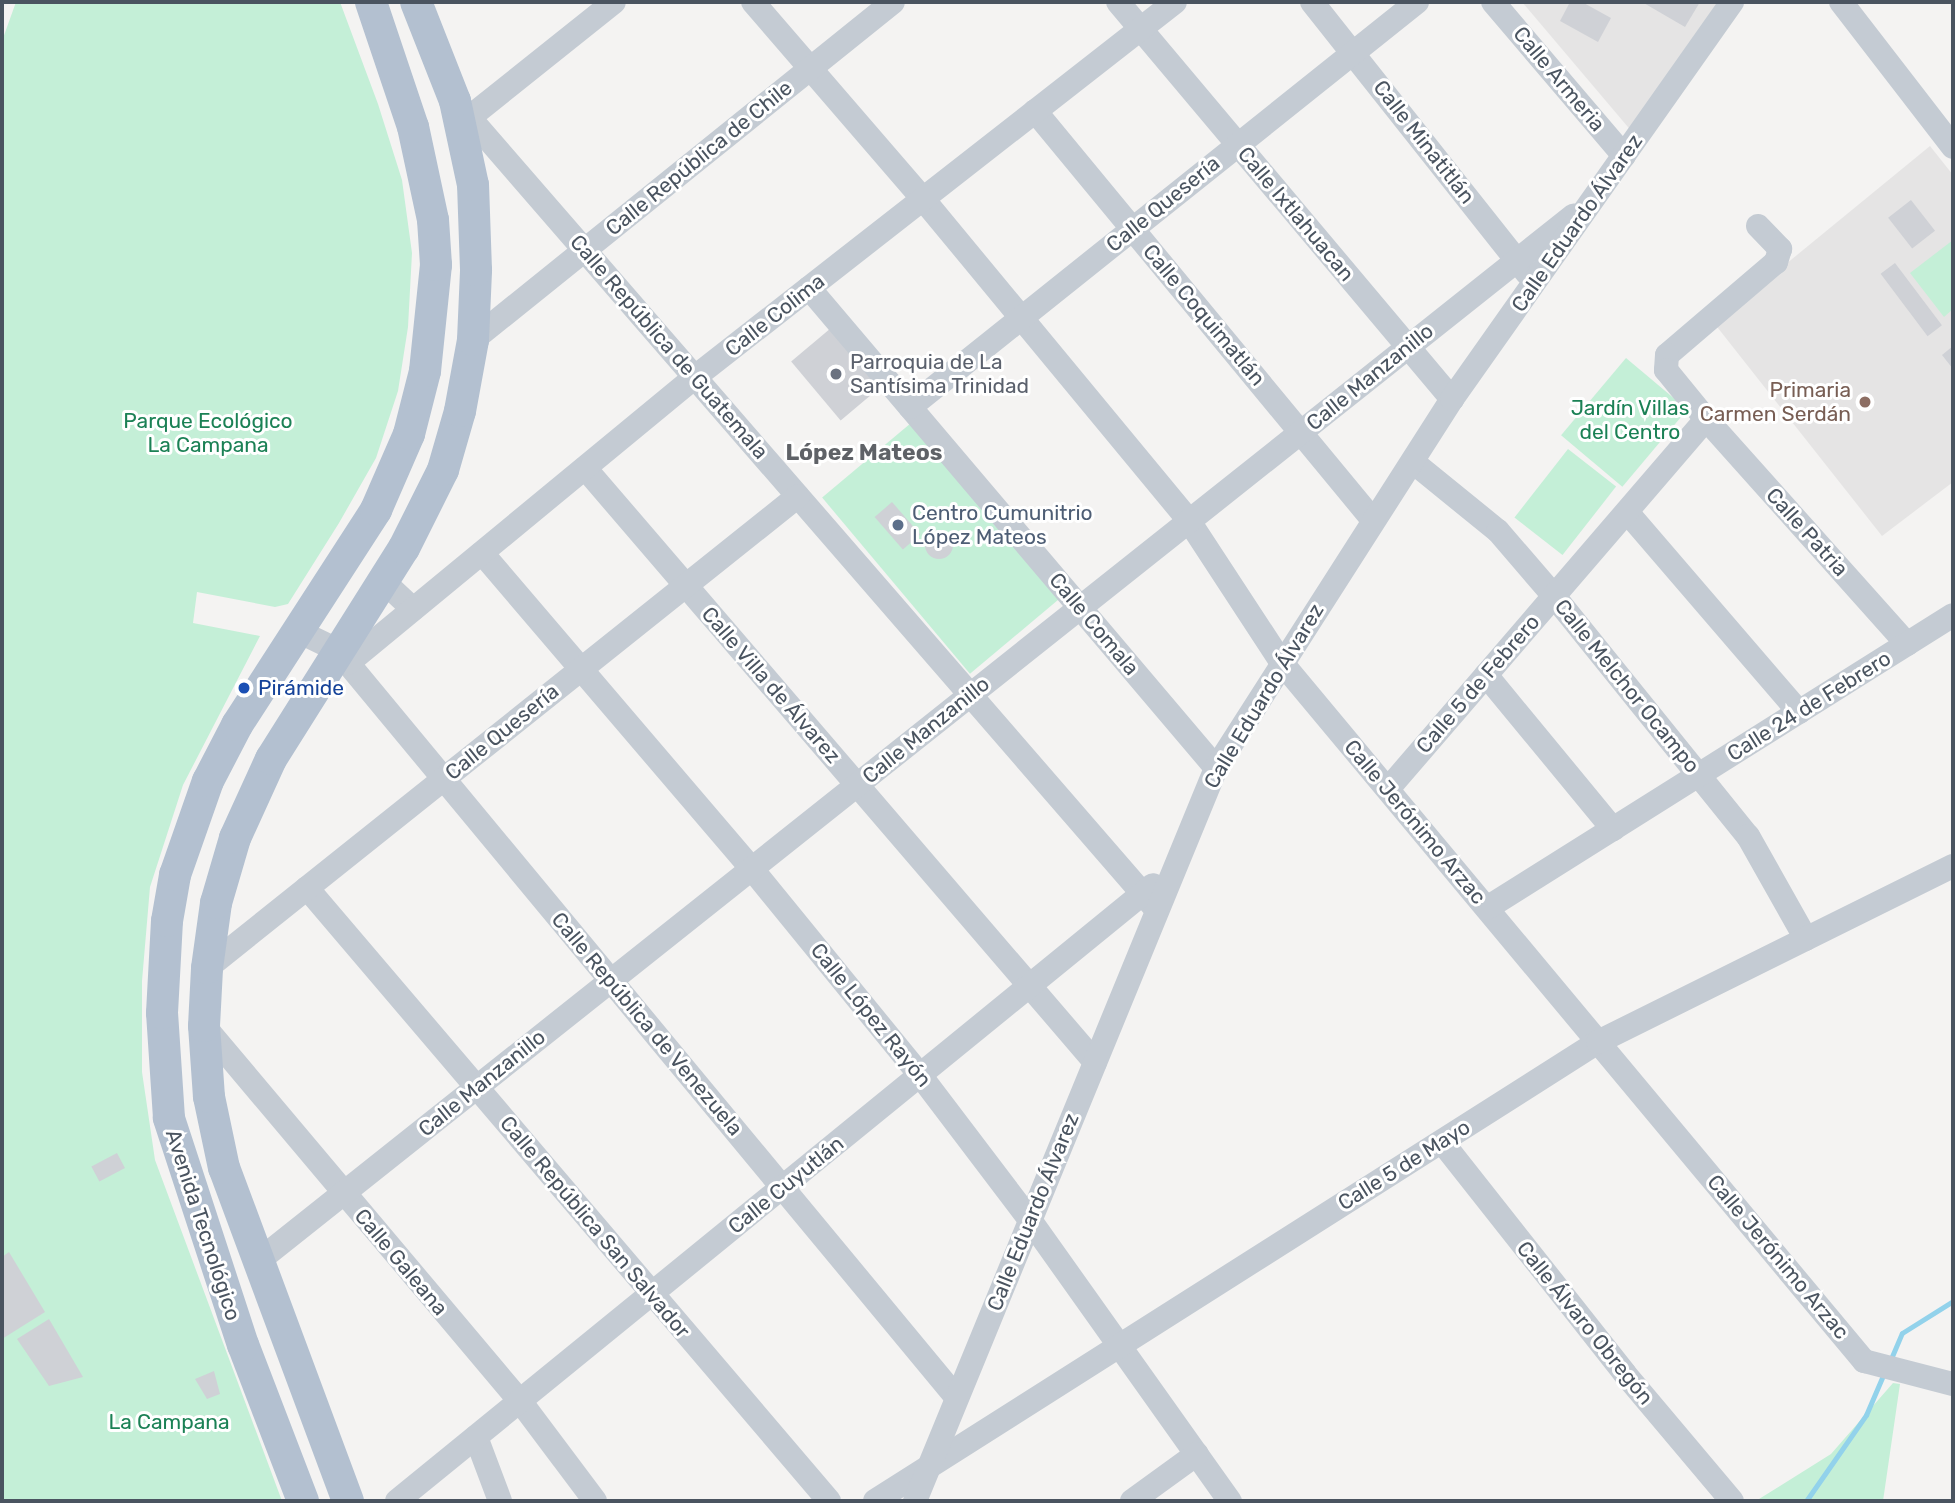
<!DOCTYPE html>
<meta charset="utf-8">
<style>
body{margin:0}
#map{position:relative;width:1955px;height:1503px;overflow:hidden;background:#f4f3f2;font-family:Rubik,sans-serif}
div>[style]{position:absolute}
.education>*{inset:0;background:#e5e4e4}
.green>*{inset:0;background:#c4efd7;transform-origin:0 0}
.stream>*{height:5px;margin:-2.5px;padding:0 2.5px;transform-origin:2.5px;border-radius:2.5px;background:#92d2eb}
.building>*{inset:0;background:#cfd1d6;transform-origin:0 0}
.round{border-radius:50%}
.minor>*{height:24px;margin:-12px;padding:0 12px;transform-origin:12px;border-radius:12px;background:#c4cbd3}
.major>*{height:32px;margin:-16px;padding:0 16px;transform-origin:16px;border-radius:16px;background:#b3c0d0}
.dots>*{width:19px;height:19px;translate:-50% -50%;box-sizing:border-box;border:4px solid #fff;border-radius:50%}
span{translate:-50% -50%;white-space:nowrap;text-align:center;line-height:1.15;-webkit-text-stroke:6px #fff;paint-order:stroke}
.street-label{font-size:21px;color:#4a5460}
.worship-label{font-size:21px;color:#5b616d}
.left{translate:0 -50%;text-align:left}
.education-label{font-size:21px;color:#785e54}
.right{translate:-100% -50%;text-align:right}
.park-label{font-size:21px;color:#1b8155}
.service-label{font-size:21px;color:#4e5e75}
.transit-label{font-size:21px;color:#164399}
.neighbourhood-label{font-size:23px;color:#5f6267;font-weight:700}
.frame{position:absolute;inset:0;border:4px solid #4a5460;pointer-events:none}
</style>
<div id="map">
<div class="education">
<i style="clip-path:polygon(1522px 2px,1722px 2px,1633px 133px)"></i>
<i style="clip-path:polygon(1930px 146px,1953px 175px,1953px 482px,1882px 536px,1714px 323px)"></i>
</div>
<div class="green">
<i style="clip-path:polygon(16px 2px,340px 2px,378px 104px,402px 180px,412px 253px,408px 327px,398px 391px,376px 458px,339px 523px,288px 604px,275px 607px,197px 592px,193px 623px,260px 636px,183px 785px,150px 887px,142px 981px,142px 1072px,155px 1160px,282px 1501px,2px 1501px,2px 41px)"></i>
<i style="clip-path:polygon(1953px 240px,1953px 309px,1944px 317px,1910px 273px)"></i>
<i style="left:1626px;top:358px;width:80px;height:101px;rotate:40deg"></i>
<i style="left:911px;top:423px;width:230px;height:116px;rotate:50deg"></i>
<i style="left:1568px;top:449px;width:61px;height:87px;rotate:38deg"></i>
<i style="clip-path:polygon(1893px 1383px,1900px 1384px,1883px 1501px,1760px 1501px,1759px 1499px,1831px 1454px)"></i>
</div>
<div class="stream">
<i style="left:1890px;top:1361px;width:30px;rotate:-67deg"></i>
<i style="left:1902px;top:1333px;width:60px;rotate:-32.1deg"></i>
<i style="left:1806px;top:1501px;width:105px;rotate:-55.1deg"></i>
<i style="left:1866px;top:1415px;width:46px;rotate:-66.8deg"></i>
</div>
<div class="building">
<i style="clip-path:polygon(1570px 2px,1582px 2px,1611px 18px,1598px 42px,1560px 21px)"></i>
<i style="clip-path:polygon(1642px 2px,1700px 2px,1685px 27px)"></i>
<i style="left:1911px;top:200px;width:39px;height:29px;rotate:52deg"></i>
<i style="left:1895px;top:263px;width:78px;height:18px;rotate:53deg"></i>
<i style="left:831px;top:328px;width:77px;height:52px;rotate:50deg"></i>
<i style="clip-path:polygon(1953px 346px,1953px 369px,1942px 355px)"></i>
<i style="left:892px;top:502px;width:43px;height:23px;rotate:49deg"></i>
<i class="round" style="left:925px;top:531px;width:28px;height:28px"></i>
<i style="left:117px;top:1153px;width:17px;height:29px;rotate:62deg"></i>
<i style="clip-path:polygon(9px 1252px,45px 1312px,2px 1339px,2px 1257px)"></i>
<i style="clip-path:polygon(49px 1319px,83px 1377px,49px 1386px,17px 1339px)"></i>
<i style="clip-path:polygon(214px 1371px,220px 1394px,207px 1399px,195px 1379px)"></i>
</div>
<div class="minor">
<i style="left:753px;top:2px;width:260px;rotate:49.2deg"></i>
<i style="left:923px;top:199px;width:418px;rotate:50.4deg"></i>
<i style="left:1189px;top:521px;width:170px;rotate:56.8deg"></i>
<i style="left:1282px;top:663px;width:909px;rotate:50.18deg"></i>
<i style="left:1864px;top:1361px;width:92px;rotate:14.5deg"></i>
<i style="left:1118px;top:2px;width:519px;rotate:49.93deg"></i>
<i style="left:1312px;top:2px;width:346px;rotate:51.6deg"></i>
<i style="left:1493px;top:2px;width:202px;rotate:49.6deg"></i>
<i style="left:1841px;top:2px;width:183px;rotate:52.3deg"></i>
<i style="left:456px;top:102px;width:1070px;rotate:49.06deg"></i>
<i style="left:1035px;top:111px;width:529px;rotate:50.44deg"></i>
<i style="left:470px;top:117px;width:184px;rotate:-38.6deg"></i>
<i style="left:1758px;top:226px;width:32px;rotate:46deg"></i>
<i style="left:1780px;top:249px;width:14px;rotate:107deg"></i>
<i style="left:1776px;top:262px;width:143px;rotate:139.5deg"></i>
<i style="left:1667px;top:355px;width:15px;rotate:94deg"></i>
<i style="left:1666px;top:370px;width:63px;rotate:50.8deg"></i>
<i style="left:1706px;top:419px;width:302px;rotate:48.2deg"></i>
<i style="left:809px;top:288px;width:629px;rotate:49.7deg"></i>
<i style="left:473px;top:340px;width:539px;rotate:-38.83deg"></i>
<i style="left:910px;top:407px;width:649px;rotate:-38.62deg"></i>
<i style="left:1413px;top:462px;width:109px;rotate:39.1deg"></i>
<i style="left:1498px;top:531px;width:86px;rotate:49.3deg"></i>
<i style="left:1554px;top:596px;width:309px;rotate:51.1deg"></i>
<i style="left:1748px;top:836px;width:118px;rotate:60.6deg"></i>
<i style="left:585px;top:468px;width:783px;rotate:49.35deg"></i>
<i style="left:1627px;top:512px;width:264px;rotate:49.3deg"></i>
<i style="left:482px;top:553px;width:416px;rotate:49.5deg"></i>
<i style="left:752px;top:869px;width:266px;rotate:50.8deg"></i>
<i style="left:920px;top:1075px;width:182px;rotate:52.8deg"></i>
<i style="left:1030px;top:1220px;width:345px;rotate:54.6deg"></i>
<i style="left:383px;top:581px;width:41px;rotate:43deg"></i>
<i style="left:300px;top:632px;width:41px;rotate:25.9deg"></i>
<i style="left:337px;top:650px;width:970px;rotate:50.35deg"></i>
<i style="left:348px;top:663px;width:450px;rotate:-39.5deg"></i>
<i style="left:695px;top:377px;width:609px;rotate:-38deg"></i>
<i style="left:1486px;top:675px;width:200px;rotate:50.5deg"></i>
<i style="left:1388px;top:789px;width:488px;rotate:-49.3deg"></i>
<i style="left:307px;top:888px;width:805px;rotate:49.58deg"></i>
<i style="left:1487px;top:908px;width:550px;rotate:-32.16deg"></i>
<i style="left:207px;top:968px;width:756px;rotate:-38.61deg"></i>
<i style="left:204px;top:1026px;width:490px;rotate:49.9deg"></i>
<i style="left:520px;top:1401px;width:125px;rotate:53.1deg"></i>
<i style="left:1442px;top:1142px;width:295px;rotate:51.7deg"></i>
<i style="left:1625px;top:1374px;width:166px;rotate:49.9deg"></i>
<i style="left:257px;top:1262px;width:1682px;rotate:-38.48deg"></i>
<i style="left:476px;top:1437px;width:68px;rotate:69.4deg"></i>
<i style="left:397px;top:1501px;width:975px;rotate:-39.17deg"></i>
<i style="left:875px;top:1501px;width:856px;rotate:-32.41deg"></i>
<i style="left:1598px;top:1042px;width:396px;rotate:-26.4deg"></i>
<i style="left:915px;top:1501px;width:792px;rotate:-67.67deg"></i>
<i style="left:1216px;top:768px;width:438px;rotate:-57.4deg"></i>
<i style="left:1452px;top:399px;width:486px;rotate:-54.8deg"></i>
<i style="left:1132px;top:1501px;width:80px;rotate:-35.9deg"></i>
</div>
<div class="major">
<i style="left:303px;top:1501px;width:167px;rotate:-111deg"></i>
<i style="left:243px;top:1345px;width:239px;rotate:-108.1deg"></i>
<i style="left:169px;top:1118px;width:105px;rotate:-93.8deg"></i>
<i style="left:162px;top:1013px;width:92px;rotate:-86.9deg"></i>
<i style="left:167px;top:921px;width:47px;rotate:-80.1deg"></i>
<i style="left:175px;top:875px;width:100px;rotate:-70.7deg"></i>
<i style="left:208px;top:781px;width:63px;rotate:-62.6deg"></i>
<i style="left:237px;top:725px;width:256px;rotate:-57.1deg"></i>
<i style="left:376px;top:510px;width:83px;rotate:-66.5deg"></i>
<i style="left:409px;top:434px;width:65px;rotate:-75.7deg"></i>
<i style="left:425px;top:371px;width:107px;rotate:-84.1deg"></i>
<i style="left:436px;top:265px;width:45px;rotate:-93.8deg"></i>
<i style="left:433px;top:220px;width:95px;rotate:-102.1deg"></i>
<i style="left:413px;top:127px;width:132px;rotate:-108.6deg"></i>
<i style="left:348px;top:1501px;width:355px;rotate:-110.4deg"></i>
<i style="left:224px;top:1168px;width:73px;rotate:-101.9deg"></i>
<i style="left:209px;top:1097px;width:71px;rotate:-94deg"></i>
<i style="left:204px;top:1026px;width:58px;rotate:-87deg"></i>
<i style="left:207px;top:968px;width:66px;rotate:-82.1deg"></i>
<i style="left:216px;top:903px;width:68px;rotate:-73.7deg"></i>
<i style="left:235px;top:838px;width:87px;rotate:-65.5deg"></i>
<i style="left:271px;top:759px;width:249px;rotate:-57.8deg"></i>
<i style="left:404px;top:548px;width:87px;rotate:-63.4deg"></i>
<i style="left:443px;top:470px;width:61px;rotate:-73.9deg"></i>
<i style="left:460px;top:411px;width:72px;rotate:-79.6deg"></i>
<i style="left:473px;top:340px;width:70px;rotate:-87.5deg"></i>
<i style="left:476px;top:270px;width:85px;rotate:-92deg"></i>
<i style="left:473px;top:185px;width:86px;rotate:-102.1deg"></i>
<i style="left:455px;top:101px;width:106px;rotate:-111.5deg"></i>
</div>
<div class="dots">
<i style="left:836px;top:374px;background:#6b7280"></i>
<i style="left:1865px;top:402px;background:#8d6e63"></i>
<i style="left:898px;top:525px;background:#5c6f8a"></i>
<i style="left:244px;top:688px;background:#1a4fb4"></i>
</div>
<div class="street-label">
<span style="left:1559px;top:79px;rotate:50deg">Calle Armeria</span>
<span style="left:1424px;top:142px;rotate:52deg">Calle Minatitlán</span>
<span style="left:699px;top:158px;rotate:-39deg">Calle República de Chile</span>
<span style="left:1163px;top:204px;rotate:-39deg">Calle Quesería</span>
<span style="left:1296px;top:214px;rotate:50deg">Calle Ixtlahuacan</span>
<span style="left:1577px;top:223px;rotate:-55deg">Calle Eduardo Álvarez</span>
<span style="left:775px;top:315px;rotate:-38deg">Calle Colima</span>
<span style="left:1204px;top:315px;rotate:50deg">Calle Coquimatlán</span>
<span style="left:669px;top:347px;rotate:49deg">Calle República de Guatemala</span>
<span style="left:1370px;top:377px;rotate:-39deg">Calle Manzanillo</span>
<span style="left:1807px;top:532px;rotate:48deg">Calle Patria</span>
<span style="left:1094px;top:624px;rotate:50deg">Calle Comala</span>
<span style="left:1478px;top:684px;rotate:-49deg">Calle 5 de Febrero</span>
<span style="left:771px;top:685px;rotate:49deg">Calle Villa de Álvarez</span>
<span style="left:1627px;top:686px;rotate:51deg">Calle Melchor Ocampo</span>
<span style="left:1264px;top:696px;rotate:-59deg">Calle Eduardo Álvarez</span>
<span style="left:1809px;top:706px;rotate:-32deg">Calle 24 de Febrero</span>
<span style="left:926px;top:730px;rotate:-39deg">Calle Manzanillo</span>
<span style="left:502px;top:732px;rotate:-39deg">Calle Quesería</span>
<span style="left:1415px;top:822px;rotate:50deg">Calle Jerónimo Arzac</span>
<span style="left:871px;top:1015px;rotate:51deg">Calle López Rayón</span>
<span style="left:647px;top:1024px;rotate:50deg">Calle República de Venezuela</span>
<span style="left:482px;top:1083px;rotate:-39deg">Calle Manzanillo</span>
<span style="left:1404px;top:1165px;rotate:-32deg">Calle 5 de Mayo</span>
<span style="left:786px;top:1185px;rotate:-39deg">Calle Cuyutlán</span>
<span style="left:1033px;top:1212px;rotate:-68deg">Calle Eduardo Álvarez</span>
<span style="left:203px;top:1225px;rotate:72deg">Avenida Tecnológico</span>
<span style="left:595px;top:1227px;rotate:50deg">Calle República San Salvador</span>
<span style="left:1778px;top:1257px;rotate:50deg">Calle Jerónimo Arzac</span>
<span style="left:401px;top:1262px;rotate:50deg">Calle Galeana</span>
<span style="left:1585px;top:1323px;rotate:51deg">Calle Álvaro Obregón</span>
</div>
<div class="worship-label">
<span class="left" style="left:850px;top:374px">Parroquia de La<br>Santísima Trinidad</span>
</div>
<div class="education-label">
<span class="right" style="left:1851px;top:402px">Primaria<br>Carmen Serdán</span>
</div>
<div class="park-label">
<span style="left:1630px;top:420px">Jardín Villas<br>del Centro</span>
<span style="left:208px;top:433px">Parque Ecológico<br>La Campana</span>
<span style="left:169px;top:1422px">La Campana</span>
</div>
<div class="service-label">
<span class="left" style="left:912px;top:525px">Centro Cumunitrio<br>López Mateos</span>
</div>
<div class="transit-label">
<span class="left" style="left:258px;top:688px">Pirámide</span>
</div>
<div class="neighbourhood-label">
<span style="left:864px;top:452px">López Mateos</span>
</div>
<div class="frame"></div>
</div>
